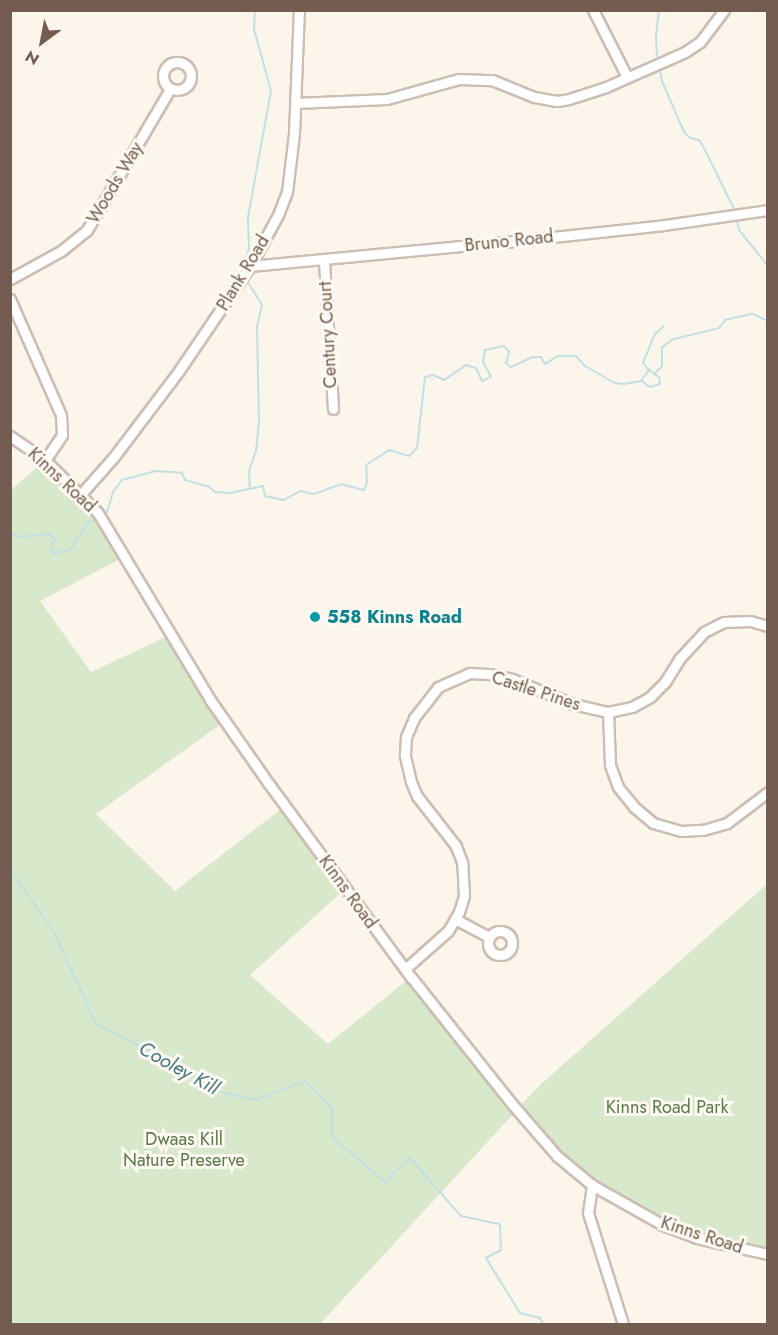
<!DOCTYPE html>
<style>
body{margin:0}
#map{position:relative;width:778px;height:1335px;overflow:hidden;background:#fbf5ec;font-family:Jost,sans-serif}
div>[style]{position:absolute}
.green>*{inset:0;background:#d8e8cb}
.stream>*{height:2px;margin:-1px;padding:0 1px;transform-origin:1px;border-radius:1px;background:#c2e0e4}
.roads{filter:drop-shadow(2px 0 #cdbdb2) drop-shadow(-2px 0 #cdbdb2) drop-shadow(0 2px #cdbdb2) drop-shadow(0 -2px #cdbdb2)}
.minor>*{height:9px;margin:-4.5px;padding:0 4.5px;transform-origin:4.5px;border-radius:4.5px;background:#fff}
.minor>.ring{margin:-4.5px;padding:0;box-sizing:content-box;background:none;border:9px solid #fff;border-radius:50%}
.dots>*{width:16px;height:16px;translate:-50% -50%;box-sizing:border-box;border:3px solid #fef9f2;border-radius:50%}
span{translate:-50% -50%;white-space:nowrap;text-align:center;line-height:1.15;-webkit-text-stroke:6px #fef9f2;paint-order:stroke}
.street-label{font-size:18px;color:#755c50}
.culture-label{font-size:18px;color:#0d838f;font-weight:700}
.left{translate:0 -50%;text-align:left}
.park-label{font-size:18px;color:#5a7949}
.water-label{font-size:20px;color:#48787f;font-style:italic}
.frame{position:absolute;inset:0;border:12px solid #755c50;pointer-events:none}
.north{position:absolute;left:12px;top:12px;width:60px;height:60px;-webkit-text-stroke:4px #fef9f2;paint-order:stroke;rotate:212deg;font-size:16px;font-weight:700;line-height:24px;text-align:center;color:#755c50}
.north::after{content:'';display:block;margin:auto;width:21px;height:27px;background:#755c50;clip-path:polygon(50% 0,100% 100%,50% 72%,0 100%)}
</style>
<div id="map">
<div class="green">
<i style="clip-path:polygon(45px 460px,91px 504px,126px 556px,40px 601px,91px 672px,172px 634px,225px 721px,96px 814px,175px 891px,285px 806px,345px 889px,250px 975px,328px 1044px,411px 977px,517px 1110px,320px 1324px,11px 1324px,10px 491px)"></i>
<i style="clip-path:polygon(767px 884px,767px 1251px,698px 1233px,614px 1195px,558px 1150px,520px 1106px,541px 1084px)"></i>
</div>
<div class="stream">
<i style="left:657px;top:56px;width:21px;rotate:-93deg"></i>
<i style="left:656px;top:35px;width:25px;rotate:-83deg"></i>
<i style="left:659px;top:67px;width:14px;rotate:78deg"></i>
<i style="left:662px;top:81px;width:56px;rotate:66.7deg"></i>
<i style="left:684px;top:132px;width:8px;rotate:45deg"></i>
<i style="left:690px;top:138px;width:9px;rotate:13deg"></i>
<i style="left:699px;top:140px;width:7px;rotate:56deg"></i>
<i style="left:703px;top:146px;width:70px;rotate:63.8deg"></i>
<i style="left:737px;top:221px;width:9px;rotate:77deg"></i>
<i style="left:739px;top:230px;width:46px;rotate:51.1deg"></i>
<i style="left:239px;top:275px;width:28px;rotate:-69deg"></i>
<i style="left:249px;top:249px;width:32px;rotate:-92deg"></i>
<i style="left:248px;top:217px;width:128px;rotate:-79.7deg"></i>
<i style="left:271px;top:91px;width:64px;rotate:-105.3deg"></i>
<i style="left:254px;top:29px;width:19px;rotate:-87deg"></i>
<i style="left:249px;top:284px;width:25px;rotate:58deg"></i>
<i style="left:262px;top:305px;width:23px;rotate:103deg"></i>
<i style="left:257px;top:327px;width:95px;rotate:88.8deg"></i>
<i style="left:259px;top:422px;width:28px;rotate:96deg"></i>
<i style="left:256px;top:450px;width:22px;rotate:108deg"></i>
<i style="left:249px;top:471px;width:17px;rotate:87deg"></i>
<i style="left:649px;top:370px;width:9px;rotate:-131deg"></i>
<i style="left:643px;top:363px;width:31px;rotate:-68deg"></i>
<i style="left:655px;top:334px;width:12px;rotate:-42deg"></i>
<i style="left:642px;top:381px;width:10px;rotate:37deg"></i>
<i style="left:650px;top:387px;width:10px;rotate:-17deg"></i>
<i style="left:660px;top:384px;width:7px;rotate:-98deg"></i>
<i style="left:659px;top:377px;width:6px;rotate:-149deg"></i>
<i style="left:103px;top:514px;width:4px;rotate:-27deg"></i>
<i style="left:107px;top:512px;width:21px;rotate:-73deg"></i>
<i style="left:113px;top:492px;width:15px;rotate:-53deg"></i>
<i style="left:122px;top:480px;width:35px;rotate:-15deg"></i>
<i style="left:156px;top:471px;width:26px;rotate:4deg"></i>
<i style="left:182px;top:473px;width:8px;rotate:67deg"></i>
<i style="left:185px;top:480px;width:25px;rotate:16deg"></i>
<i style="left:209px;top:487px;width:8px;rotate:40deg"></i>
<i style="left:215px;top:492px;width:15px;rotate:4deg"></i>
<i style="left:230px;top:493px;width:34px;rotate:-12deg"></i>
<i style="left:263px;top:486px;width:10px;rotate:79deg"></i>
<i style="left:265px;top:496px;width:19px;rotate:12deg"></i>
<i style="left:284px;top:500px;width:18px;rotate:-29deg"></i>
<i style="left:300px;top:491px;width:14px;rotate:12deg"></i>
<i style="left:314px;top:494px;width:29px;rotate:-20deg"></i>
<i style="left:341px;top:484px;width:24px;rotate:15deg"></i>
<i style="left:364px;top:490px;width:9px;rotate:-69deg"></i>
<i style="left:367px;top:482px;width:17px;rotate:-93deg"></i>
<i style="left:366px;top:465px;width:27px;rotate:-33deg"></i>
<i style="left:389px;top:450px;width:21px;rotate:17deg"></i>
<i style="left:409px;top:456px;width:11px;rotate:-45deg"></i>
<i style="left:417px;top:448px;width:71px;rotate:-83.6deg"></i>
<i style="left:425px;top:377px;width:8px;rotate:-14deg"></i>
<i style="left:433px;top:375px;width:12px;rotate:24deg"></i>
<i style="left:444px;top:380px;width:27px;rotate:-34deg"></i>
<i style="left:466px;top:365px;width:10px;rotate:17deg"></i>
<i style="left:476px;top:368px;width:14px;rotate:65deg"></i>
<i style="left:482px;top:381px;width:10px;rotate:-24deg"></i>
<i style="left:491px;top:377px;width:17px;rotate:-118deg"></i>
<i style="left:483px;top:362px;width:12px;rotate:-81deg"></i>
<i style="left:485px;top:350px;width:19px;rotate:-12deg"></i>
<i style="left:504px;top:346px;width:8px;rotate:50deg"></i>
<i style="left:509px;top:352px;width:11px;rotate:105deg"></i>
<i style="left:506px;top:363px;width:6px;rotate:39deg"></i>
<i style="left:511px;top:367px;width:23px;rotate:-25deg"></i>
<i style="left:532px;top:357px;width:9px"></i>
<i style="left:541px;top:357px;width:8px;rotate:60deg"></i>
<i style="left:545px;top:364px;width:15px;rotate:-32deg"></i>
<i style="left:558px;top:356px;width:18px"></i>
<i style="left:576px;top:356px;width:13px;rotate:48deg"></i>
<i style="left:585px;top:366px;width:34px;rotate:30deg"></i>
<i style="left:614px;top:383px;width:10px;rotate:6deg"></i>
<i style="left:624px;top:384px;width:17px;rotate:-10deg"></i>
<i style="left:641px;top:381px;width:14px;rotate:-54deg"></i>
<i style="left:649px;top:370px;width:6px;rotate:39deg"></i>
<i style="left:654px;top:374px;width:11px;rotate:-45deg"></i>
<i style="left:662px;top:366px;width:19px;rotate:-90deg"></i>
<i style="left:662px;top:347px;width:14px;rotate:-34deg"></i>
<i style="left:674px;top:339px;width:46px;rotate:-13.7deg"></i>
<i style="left:719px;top:328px;width:10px;rotate:-53deg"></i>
<i style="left:725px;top:320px;width:22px;rotate:-13deg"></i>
<i style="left:746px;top:315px;width:7px;rotate:-8deg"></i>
<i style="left:753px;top:314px;width:17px;rotate:25deg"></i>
<i style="left:10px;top:532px;width:10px;rotate:29deg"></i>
<i style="left:19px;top:537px;width:31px;rotate:-6deg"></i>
<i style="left:50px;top:534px;width:8px;rotate:50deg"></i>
<i style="left:55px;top:540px;width:8px;rotate:130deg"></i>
<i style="left:50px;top:546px;width:8px;rotate:67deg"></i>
<i style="left:53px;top:553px;width:8px;rotate:-7deg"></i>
<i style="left:61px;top:552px;width:10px;rotate:-17deg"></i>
<i style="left:71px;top:549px;width:31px;rotate:-57deg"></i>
<i style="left:88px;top:523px;width:12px;rotate:-31deg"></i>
<i style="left:10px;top:865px;width:9px;rotate:69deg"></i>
<i style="left:13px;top:873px;width:74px;rotate:55.5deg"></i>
<i style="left:55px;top:934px;width:99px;rotate:65.5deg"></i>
<i style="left:96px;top:1024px;width:115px;rotate:26.3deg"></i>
<i style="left:199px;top:1075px;width:31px;rotate:36deg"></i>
<i style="left:224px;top:1093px;width:34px;rotate:12deg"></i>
<i style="left:257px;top:1100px;width:52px;rotate:-21.6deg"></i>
<i style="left:305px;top:1081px;width:38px;rotate:45deg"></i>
<i style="left:332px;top:1108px;width:29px;rotate:90deg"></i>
<i style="left:332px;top:1137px;width:71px;rotate:40.4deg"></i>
<i style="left:386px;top:1183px;width:14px;rotate:-54deg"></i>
<i style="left:394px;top:1172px;width:21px;rotate:-41deg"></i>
<i style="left:410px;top:1158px;width:77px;rotate:48.7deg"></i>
<i style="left:461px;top:1216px;width:40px;rotate:12deg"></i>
<i style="left:500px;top:1224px;width:26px;rotate:88deg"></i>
<i style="left:501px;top:1250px;width:17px;rotate:152deg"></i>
<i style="left:486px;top:1258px;width:65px;rotate:58.3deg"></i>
<i style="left:520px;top:1313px;width:21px;rotate:14deg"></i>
<i style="left:540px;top:1318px;width:7px;rotate:63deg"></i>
</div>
<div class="roads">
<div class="minor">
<i style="left:593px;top:10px;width:75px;rotate:63.1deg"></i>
<i class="ring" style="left:163px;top:62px;width:19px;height:19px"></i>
<i style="left:296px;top:103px;width:91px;rotate:-2.5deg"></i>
<i style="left:387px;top:99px;width:75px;rotate:-15.5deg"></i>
<i style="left:459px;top:79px;width:33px;rotate:2deg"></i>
<i style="left:492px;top:80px;width:45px;rotate:22deg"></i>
<i style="left:534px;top:97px;width:23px;rotate:10deg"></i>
<i style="left:557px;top:101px;width:12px;rotate:-9deg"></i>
<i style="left:569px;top:99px;width:39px;rotate:-18deg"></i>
<i style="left:606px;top:87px;width:86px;rotate:-23.9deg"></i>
<i style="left:685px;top:52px;width:18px;rotate:-34deg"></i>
<i style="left:700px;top:42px;width:40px;rotate:-53deg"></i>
<i style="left:324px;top:261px;width:148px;rotate:86.5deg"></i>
<i style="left:250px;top:266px;width:257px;rotate:-5.4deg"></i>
<i style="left:506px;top:242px;width:159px;rotate:-6.1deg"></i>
<i style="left:664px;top:225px;width:105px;rotate:-8.2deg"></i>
<i style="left:10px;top:279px;width:58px;rotate:-28.8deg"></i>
<i style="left:61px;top:251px;width:33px;rotate:-39deg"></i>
<i style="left:87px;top:230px;width:164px;rotate:-59.5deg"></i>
<i style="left:10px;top:299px;width:127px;rotate:66.3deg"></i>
<i style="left:61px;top:415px;width:20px;rotate:87deg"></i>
<i style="left:62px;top:435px;width:30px;rotate:124deg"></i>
<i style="left:10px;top:436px;width:42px;rotate:34.4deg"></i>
<i style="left:45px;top:460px;width:75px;rotate:45deg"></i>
<i style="left:98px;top:513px;width:219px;rotate:59deg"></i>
<i style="left:211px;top:701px;width:101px;rotate:55.1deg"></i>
<i style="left:269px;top:784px;width:240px;rotate:53.7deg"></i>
<i style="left:411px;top:977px;width:162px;rotate:51.5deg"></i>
<i style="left:512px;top:1104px;width:69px;rotate:49.1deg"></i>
<i style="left:557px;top:1156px;width:45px;rotate:39.6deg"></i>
<i style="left:592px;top:1185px;width:81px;rotate:29.4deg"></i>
<i style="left:663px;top:1225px;width:36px;rotate:21deg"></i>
<i style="left:697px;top:1238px;width:73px;rotate:12.7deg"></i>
<i style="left:81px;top:494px;width:48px;rotate:-48.4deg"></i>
<i style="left:113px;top:458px;width:108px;rotate:-52.9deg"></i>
<i style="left:178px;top:372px;width:128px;rotate:-55.8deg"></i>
<i style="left:250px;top:266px;width:58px;rotate:-61.2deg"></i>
<i style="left:278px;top:215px;width:25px;rotate:-69deg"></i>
<i style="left:287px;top:192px;width:59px;rotate:-83.2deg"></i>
<i style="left:294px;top:133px;width:123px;rotate:-87.7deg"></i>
<i style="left:608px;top:712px;width:53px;rotate:87.8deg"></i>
<i style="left:610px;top:765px;width:23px;rotate:70deg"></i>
<i style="left:618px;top:787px;width:26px;rotate:51deg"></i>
<i style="left:634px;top:807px;width:25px;rotate:40deg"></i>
<i style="left:653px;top:823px;width:29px;rotate:16deg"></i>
<i style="left:681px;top:831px;width:22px;rotate:-3deg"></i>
<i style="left:703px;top:830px;width:25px;rotate:-16deg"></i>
<i style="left:727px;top:823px;width:51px;rotate:-37.1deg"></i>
<i style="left:455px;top:919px;width:38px;rotate:28deg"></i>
<i class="ring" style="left:488px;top:931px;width:15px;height:15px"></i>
<i style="left:405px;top:969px;width:57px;rotate:-41.5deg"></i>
<i style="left:448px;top:931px;width:22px;rotate:-60deg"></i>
<i style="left:459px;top:912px;width:17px;rotate:-73deg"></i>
<i style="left:464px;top:896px;width:34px;rotate:-93deg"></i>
<i style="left:462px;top:862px;width:17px;rotate:-111deg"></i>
<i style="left:456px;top:846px;width:63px;rotate:-128deg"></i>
<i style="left:417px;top:796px;width:15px;rotate:-113deg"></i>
<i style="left:411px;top:782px;width:28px;rotate:-103deg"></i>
<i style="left:405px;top:755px;width:18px;rotate:-87deg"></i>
<i style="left:406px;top:737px;width:21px;rotate:-67deg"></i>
<i style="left:414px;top:718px;width:39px;rotate:-52deg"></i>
<i style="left:438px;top:687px;width:35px;rotate:-24deg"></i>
<i style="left:470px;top:673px;width:19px;rotate:3deg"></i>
<i style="left:489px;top:674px;width:24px;rotate:12deg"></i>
<i style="left:512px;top:679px;width:66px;rotate:22.3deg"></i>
<i style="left:573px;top:704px;width:36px;rotate:13deg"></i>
<i style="left:608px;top:712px;width:25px;rotate:-12deg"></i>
<i style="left:632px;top:707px;width:21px;rotate:-29deg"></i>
<i style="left:650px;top:697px;width:21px;rotate:-45deg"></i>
<i style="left:665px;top:682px;width:28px;rotate:-58deg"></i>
<i style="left:680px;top:658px;width:35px;rotate:-47deg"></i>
<i style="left:704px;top:632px;width:22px;rotate:-27deg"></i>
<i style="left:724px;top:622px;width:26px;rotate:-2deg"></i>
<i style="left:750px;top:621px;width:19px;rotate:16deg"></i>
<i style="left:592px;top:1185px;width:28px;rotate:98deg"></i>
<i style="left:588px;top:1213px;width:116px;rotate:72.5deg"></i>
</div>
</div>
<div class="dots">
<i style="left:315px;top:617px;background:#0f9aa8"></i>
</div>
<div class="street-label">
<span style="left:115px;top:183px;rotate:-59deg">Woods Way</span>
<span style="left:509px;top:241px;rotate:-6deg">Bruno Road</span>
<span style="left:243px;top:273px;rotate:-59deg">Plank Road</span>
<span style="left:328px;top:335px;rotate:-93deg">Century Court</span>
<span style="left:62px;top:480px;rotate:43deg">Kinns Road</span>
<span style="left:536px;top:691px;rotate:18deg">Castle Pines</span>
<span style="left:348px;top:892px;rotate:54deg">Kinns Road</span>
<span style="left:702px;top:1235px;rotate:18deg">Kinns Road</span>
</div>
<div class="culture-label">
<span class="left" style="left:327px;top:617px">558 Kinns Road</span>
</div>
<div class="park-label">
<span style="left:667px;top:1107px">Kinns Road Park</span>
<span style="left:184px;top:1150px">Dwaas Kill<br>Nature Preserve</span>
</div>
<div class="water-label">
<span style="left:179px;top:1068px;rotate:29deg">Cooley Kill</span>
</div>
<div class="frame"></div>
<div class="north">N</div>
</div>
